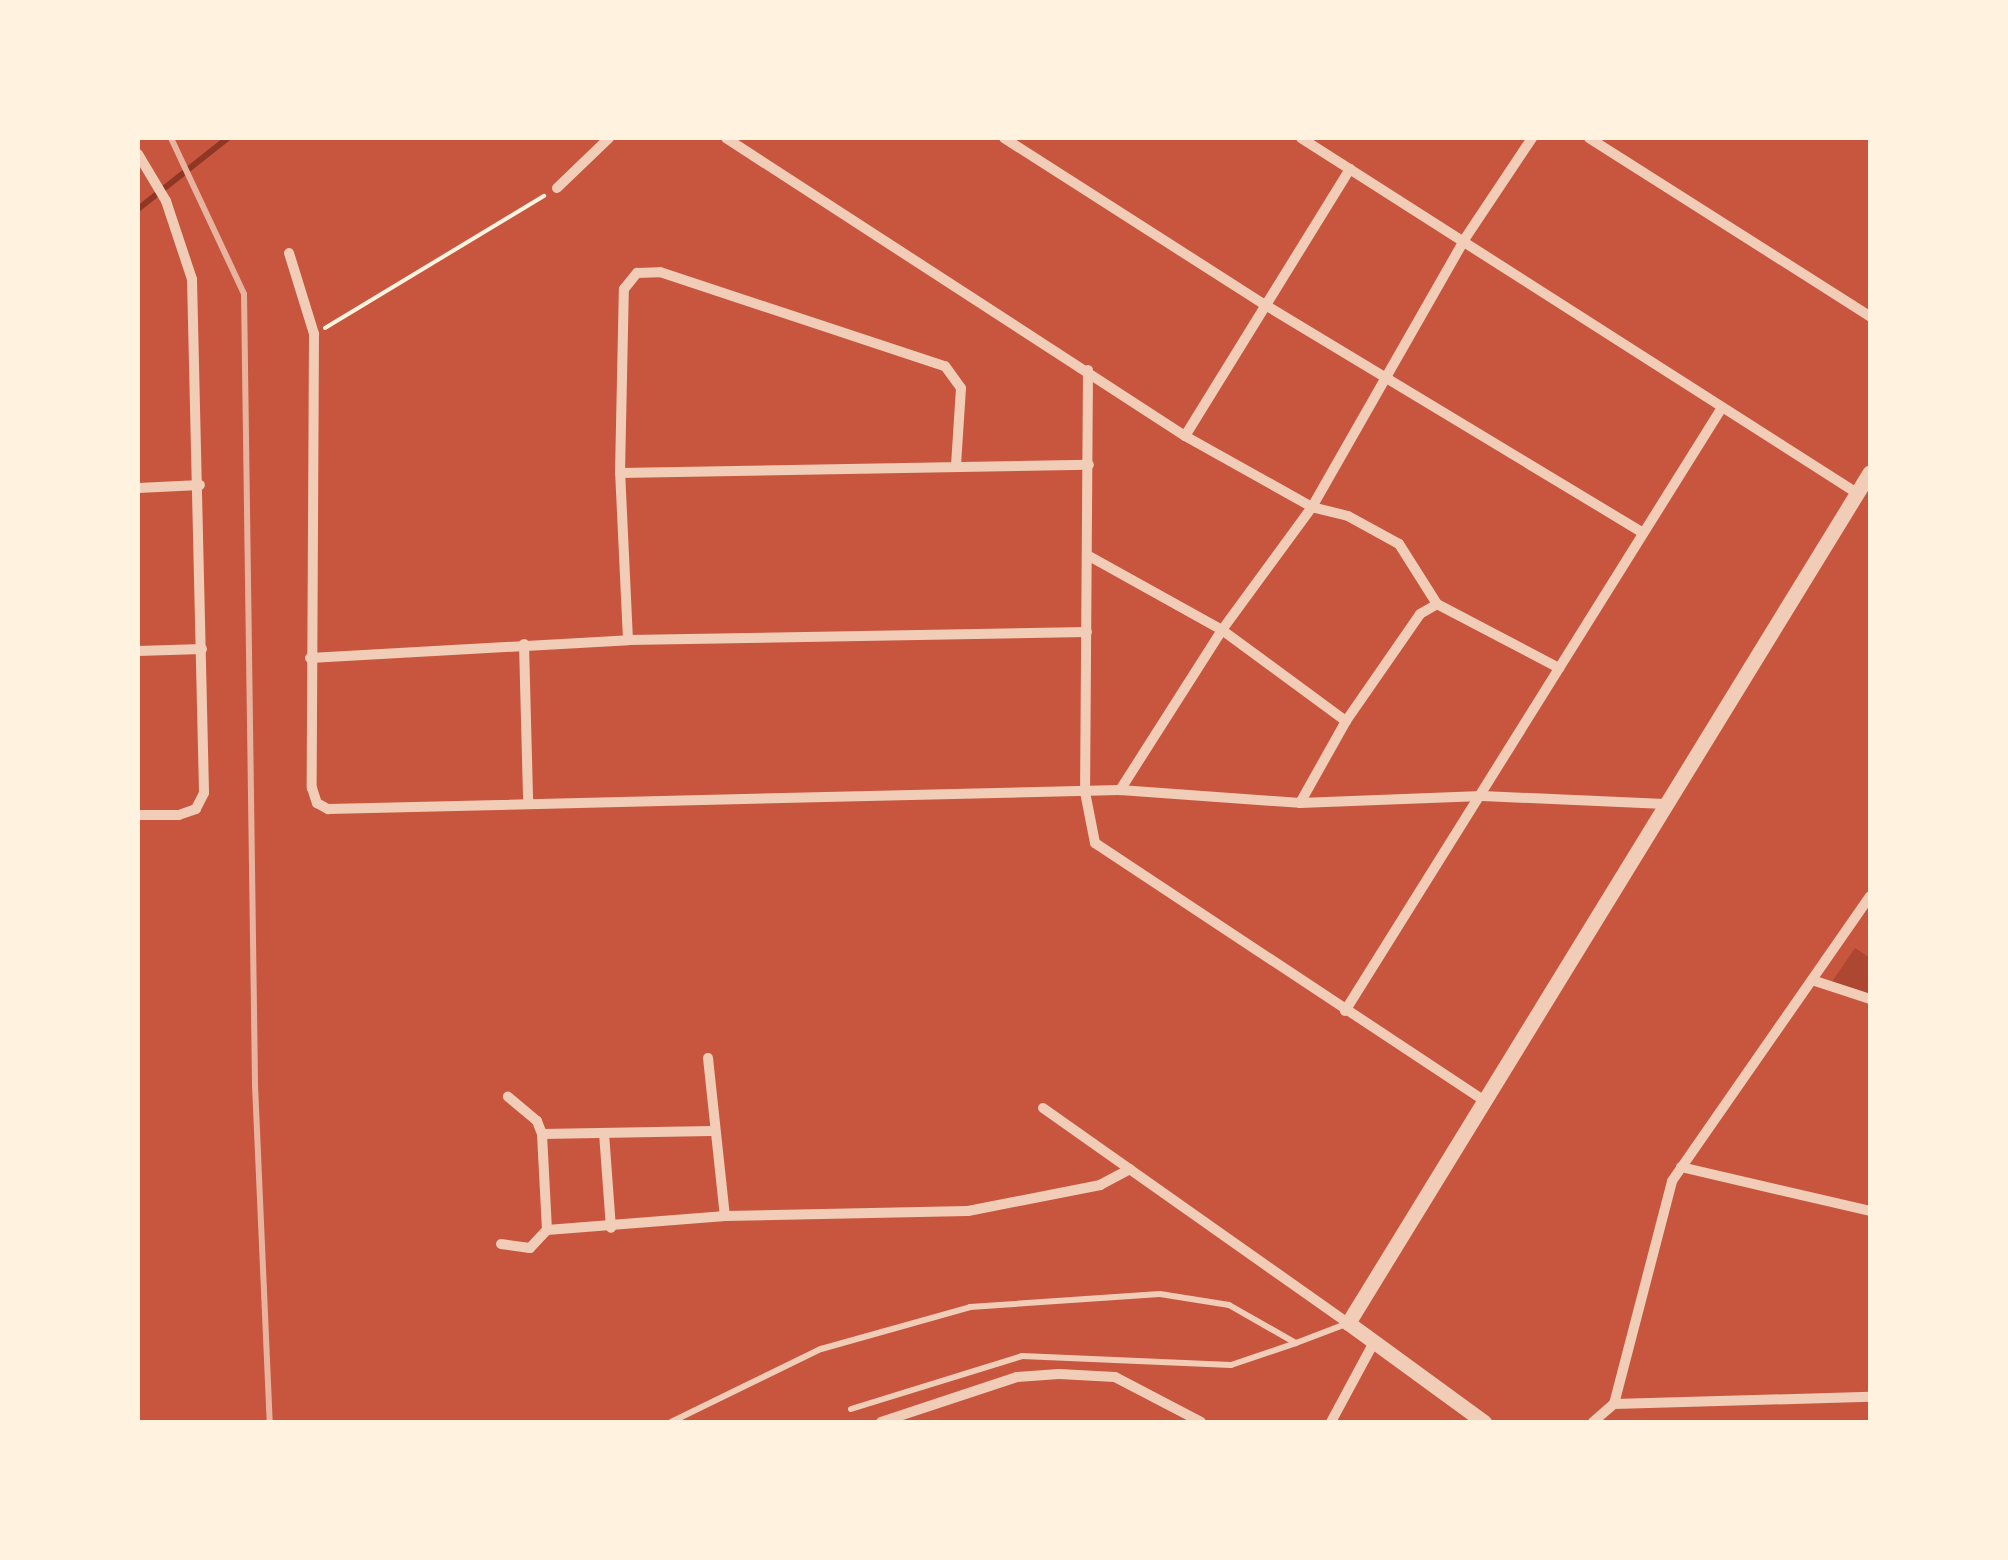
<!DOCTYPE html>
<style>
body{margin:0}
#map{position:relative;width:2008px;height:1560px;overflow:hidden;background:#c8553d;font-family:Overpass,sans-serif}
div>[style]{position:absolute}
.green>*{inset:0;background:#ae4732}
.stream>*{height:6px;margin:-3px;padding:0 3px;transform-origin:3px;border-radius:3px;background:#8f3625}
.path>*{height:4px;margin:-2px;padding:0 2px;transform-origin:2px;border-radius:2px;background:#fff3e0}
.service>*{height:6px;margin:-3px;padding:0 3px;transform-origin:3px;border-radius:3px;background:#f1ccb7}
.minor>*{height:10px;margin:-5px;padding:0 5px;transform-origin:5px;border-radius:5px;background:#f1ccb7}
.tertiary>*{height:15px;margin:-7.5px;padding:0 7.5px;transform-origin:7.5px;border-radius:7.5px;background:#f1ccb7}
.rail>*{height:6px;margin:-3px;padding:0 3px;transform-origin:3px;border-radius:3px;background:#e9b49f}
span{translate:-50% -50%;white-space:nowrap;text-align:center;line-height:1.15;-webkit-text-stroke:8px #fff3e0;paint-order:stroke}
.frame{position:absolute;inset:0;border:140px solid #fff3e0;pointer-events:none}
</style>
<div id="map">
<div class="green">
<i style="clip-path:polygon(1855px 948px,1870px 958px,1870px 994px,1831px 983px)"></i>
</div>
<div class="stream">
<i style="left:138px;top:209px;width:115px;rotate:-38.3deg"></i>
</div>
<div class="path">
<i style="left:325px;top:328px;width:256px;rotate:-31.1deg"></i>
</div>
<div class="service">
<i style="left:851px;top:1409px;width:179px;rotate:-17.2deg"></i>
<i style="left:1022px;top:1356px;width:209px;rotate:2.5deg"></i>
<i style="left:1231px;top:1365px;width:69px;rotate:-18.7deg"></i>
<i style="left:671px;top:1422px;width:167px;rotate:-26deg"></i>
<i style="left:821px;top:1349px;width:155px;rotate:-15.7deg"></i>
<i style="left:970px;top:1307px;width:190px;rotate:-3.9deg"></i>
<i style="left:1160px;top:1294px;width:70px;rotate:9.1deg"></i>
<i style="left:1229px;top:1305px;width:77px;rotate:29.6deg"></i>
<i style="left:1296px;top:1343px;width:53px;rotate:-20.8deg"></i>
</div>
<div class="minor">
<i style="left:726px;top:138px;width:547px;rotate:32.99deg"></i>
<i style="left:1185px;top:436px;width:145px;rotate:29.2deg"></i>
<i style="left:1312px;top:507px;width:152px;rotate:126.2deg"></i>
<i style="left:1222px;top:630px;width:190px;rotate:122.5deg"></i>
<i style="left:1004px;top:138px;width:306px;rotate:32.6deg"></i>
<i style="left:1262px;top:303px;width:445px;rotate:31.1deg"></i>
<i style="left:1301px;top:138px;width:660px;rotate:32.56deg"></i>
<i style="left:1589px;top:138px;width:333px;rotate:32.4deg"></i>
<i style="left:138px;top:154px;width:55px;rotate:59.2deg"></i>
<i style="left:166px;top:201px;width:82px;rotate:71.6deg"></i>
<i style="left:192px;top:279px;width:514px;rotate:88.66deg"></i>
<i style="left:204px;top:793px;width:18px;rotate:117deg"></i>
<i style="left:196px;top:809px;width:18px;rotate:161deg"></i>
<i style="left:179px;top:815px;width:41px;rotate:180deg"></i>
<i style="left:557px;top:188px;width:72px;rotate:-43.9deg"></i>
<i style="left:289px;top:253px;width:85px;rotate:72.8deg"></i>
<i style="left:314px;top:334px;width:454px;rotate:90.3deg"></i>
<i style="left:312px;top:788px;width:16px;rotate:72deg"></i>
<i style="left:317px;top:803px;width:13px;rotate:29deg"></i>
<i style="left:328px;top:809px;width:792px;rotate:-1.37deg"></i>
<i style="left:1120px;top:790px;width:180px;rotate:4.1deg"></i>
<i style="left:1300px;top:803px;width:182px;rotate:-2.2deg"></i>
<i style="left:1482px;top:796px;width:183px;rotate:2.5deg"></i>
<i style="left:1088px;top:370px;width:422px;rotate:90.4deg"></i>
<i style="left:1085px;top:792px;width:52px;rotate:78.9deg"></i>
<i style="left:1095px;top:843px;width:464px;rotate:33.5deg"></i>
<i style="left:1185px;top:436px;width:314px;rotate:-58.3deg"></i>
<i style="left:620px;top:473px;width:469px;rotate:-1deg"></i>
<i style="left:138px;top:488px;width:62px;rotate:-2.8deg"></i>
<i style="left:1089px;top:556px;width:152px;rotate:29.1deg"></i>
<i style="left:1222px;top:630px;width:154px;rotate:36.3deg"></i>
<i style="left:1437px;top:604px;width:71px;rotate:-122.3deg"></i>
<i style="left:1399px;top:544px;width:58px;rotate:-151.2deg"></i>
<i style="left:1348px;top:516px;width:37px;rotate:-166deg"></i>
<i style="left:1312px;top:507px;width:307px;rotate:-60.3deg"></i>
<i style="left:1464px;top:240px;width:123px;rotate:-56.3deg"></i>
<i style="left:1437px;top:604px;width:138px;rotate:27.7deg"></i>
<i style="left:628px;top:640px;width:167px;rotate:-92.7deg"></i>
<i style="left:620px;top:473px;width:184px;rotate:-88.8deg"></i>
<i style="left:624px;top:289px;width:21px;rotate:-51deg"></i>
<i style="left:637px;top:273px;width:23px;rotate:-2deg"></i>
<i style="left:660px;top:272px;width:300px;rotate:18.3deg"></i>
<i style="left:945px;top:366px;width:27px;rotate:54deg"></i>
<i style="left:961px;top:388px;width:78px;rotate:93.7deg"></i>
<i style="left:524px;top:644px;width:157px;rotate:88.5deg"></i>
<i style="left:138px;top:651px;width:64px;rotate:-1.8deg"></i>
<i style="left:310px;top:658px;width:319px;rotate:-3.2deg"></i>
<i style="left:628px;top:640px;width:459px;rotate:-1deg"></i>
<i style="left:1300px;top:803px;width:94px;rotate:-60.7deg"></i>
<i style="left:1346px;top:721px;width:130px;rotate:-55.3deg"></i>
<i style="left:1420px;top:614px;width:20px;rotate:-30deg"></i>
<i style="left:1815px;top:981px;width:58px;rotate:18.1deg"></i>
<i style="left:1345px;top:1011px;width:710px;rotate:-58.01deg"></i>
<i style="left:708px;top:1058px;width:159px;rotate:83.9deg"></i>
<i style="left:1043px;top:1108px;width:373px;rotate:35.2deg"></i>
<i style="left:604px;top:1133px;width:95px;rotate:85.8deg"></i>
<i style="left:542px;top:1134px;width:170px;rotate:-1deg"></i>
<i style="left:1681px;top:1167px;width:194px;rotate:13.1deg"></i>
<i style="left:547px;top:1230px;width:179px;rotate:-4.5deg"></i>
<i style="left:725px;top:1216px;width:243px;rotate:-1.2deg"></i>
<i style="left:968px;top:1211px;width:135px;rotate:-11.1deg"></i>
<i style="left:1100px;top:1185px;width:34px;rotate:-28deg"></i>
<i style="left:501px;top:1244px;width:29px;rotate:8deg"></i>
<i style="left:530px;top:1248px;width:25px;rotate:-47deg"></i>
<i style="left:547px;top:1230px;width:96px;rotate:-93deg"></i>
<i style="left:542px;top:1134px;width:14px;rotate:-111deg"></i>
<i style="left:537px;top:1121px;width:38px;rotate:-140deg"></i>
<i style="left:1614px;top:1404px;width:256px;rotate:-1.6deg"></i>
<i style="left:881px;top:1422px;width:143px;rotate:-18.3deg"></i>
<i style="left:1017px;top:1377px;width:42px;rotate:-4.1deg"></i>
<i style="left:1059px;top:1374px;width:56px;rotate:3.1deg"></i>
<i style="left:1115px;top:1377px;width:97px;rotate:27.6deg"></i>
<i style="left:1331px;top:1422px;width:89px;rotate:-61.7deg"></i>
<i style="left:1593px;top:1422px;width:28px;rotate:-41deg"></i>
<i style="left:1614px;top:1404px;width:230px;rotate:-75.4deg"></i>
<i style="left:1672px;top:1181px;width:347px;rotate:-55.2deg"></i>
</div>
<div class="tertiary">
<i style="left:1484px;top:1422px;width:168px;rotate:-143.9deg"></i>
<i style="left:1348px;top:1323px;width:998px;rotate:-58.48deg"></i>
</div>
<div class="rail">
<i style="left:171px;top:138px;width:172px;rotate:64.9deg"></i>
<i style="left:244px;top:294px;width:791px;rotate:89.2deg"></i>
<i style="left:255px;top:1085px;width:337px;rotate:87.5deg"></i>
</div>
<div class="frame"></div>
</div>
